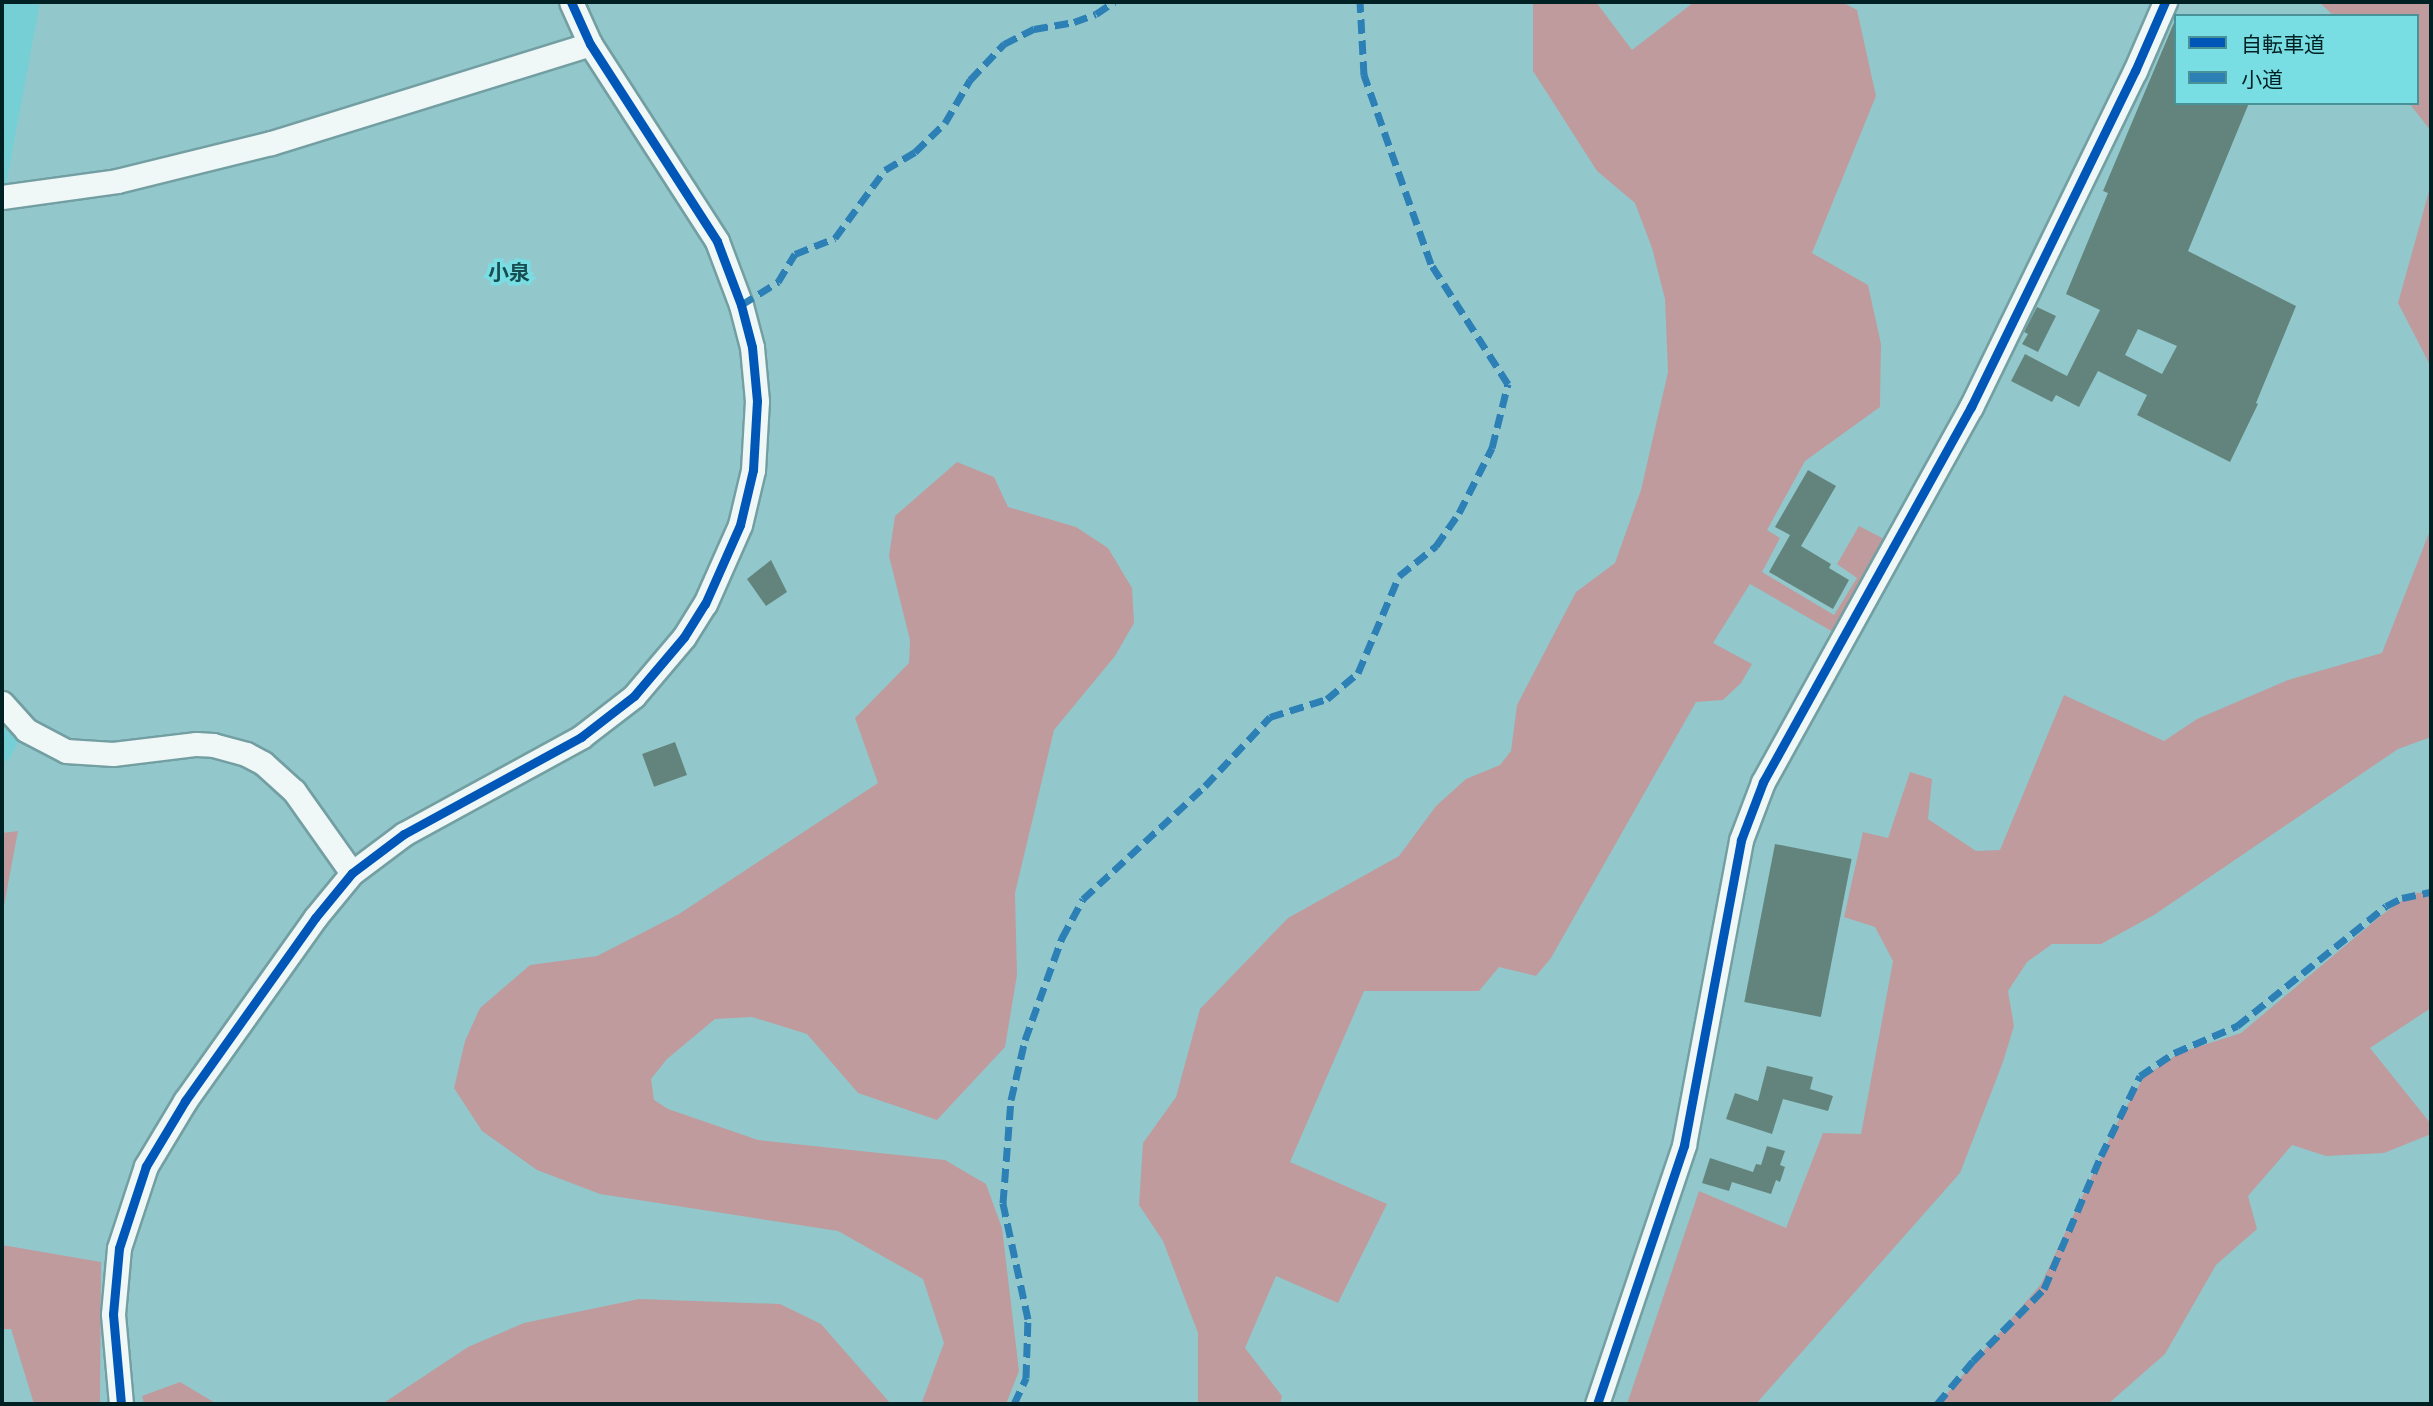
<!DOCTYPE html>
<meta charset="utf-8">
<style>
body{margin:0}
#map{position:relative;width:2433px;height:1406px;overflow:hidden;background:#92c8cc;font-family:Commissioner,"Noto Sans JP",sans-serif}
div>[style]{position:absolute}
.built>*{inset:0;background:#76cfd5}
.green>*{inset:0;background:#bf9b9d}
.building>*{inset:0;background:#63847c;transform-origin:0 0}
.roads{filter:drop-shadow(2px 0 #739fa3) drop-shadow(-2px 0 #739fa3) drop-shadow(0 2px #739fa3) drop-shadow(0 -2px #739fa3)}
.minor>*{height:23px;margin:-11.5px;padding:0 11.5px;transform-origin:11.5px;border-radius:11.5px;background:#eff7f7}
.quiet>*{height:7px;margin-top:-3.5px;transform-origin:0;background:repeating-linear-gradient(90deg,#2c80b6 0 14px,transparent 0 21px)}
.cycleway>*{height:9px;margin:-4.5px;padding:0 4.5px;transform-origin:4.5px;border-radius:4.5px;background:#0057b8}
span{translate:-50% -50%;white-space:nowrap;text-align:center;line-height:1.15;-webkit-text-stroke:7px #79dee4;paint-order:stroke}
.quarter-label{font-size:21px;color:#164f52;font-weight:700}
.frame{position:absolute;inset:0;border:4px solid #002123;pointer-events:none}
.legend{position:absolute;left:2174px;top:14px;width:245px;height:91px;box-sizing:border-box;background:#79dee4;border:2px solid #499297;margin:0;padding:9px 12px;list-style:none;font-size:21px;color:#002123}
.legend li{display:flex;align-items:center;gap:14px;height:35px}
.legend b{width:35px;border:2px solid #499297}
</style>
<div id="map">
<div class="built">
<i style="clip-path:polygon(2px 2px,40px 2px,6px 185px,2px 186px)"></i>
<i style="clip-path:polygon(2px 725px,18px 742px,10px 758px,2px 764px)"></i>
</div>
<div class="green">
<i style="clip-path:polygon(1533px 2px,1596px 2px,1632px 50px,1694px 2px,1842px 2px,1857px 10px,1876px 96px,1812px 253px,1868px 285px,1881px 344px,1880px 407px,1805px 461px,1767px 530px,1780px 538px,1762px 572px,1834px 615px,1857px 578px,1837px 564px,1859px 526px,1886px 540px,1833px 632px,1750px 584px,1713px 643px,1752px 664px,1741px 683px,1723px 700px,1696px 702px,1551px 958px,1536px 976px,1499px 967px,1479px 991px,1364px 991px,1290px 1162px,1387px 1204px,1338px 1303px,1276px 1276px,1245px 1348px,1282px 1396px,1280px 1404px,1198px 1404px,1198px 1333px,1163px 1241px,1139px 1205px,1143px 1143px,1176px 1097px,1200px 1009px,1288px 918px,1399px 856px,1436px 806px,1466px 779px,1500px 765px,1511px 751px,1517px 705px,1576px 592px,1615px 563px,1641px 490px,1668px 372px,1665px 299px,1652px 248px,1635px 203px,1597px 171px,1533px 71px)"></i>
<i style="clip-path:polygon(2319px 2px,2428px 2px,2431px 6px,2431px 131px,2409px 103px,2417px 103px,2417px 16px,2334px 16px)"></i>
<i style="clip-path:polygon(2431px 184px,2431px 367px,2398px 303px)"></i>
<i style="clip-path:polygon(957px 462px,994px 477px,1008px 507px,1076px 527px,1108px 548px,1132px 588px,1134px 623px,1115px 656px,1054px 730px,1015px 893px,1017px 975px,1005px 1047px,937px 1120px,858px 1093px,807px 1034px,752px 1017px,715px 1019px,667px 1059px,651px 1079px,654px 1100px,668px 1109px,758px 1140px,945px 1160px,986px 1184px,1002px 1228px,1019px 1371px,1006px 1404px,922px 1402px,944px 1343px,923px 1279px,838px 1231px,600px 1194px,537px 1170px,482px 1131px,454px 1088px,465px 1041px,480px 1008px,530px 965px,597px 956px,679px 914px,878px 783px,855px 718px,909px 663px,910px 640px,889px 556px,895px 516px)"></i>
<i style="clip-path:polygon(2431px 528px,2431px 737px,2398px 749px,2154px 915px,2101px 944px,2052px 944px,2027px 962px,2008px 991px,2014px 1026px,2003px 1062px,1960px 1173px,1756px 1404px,1627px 1404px,1699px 1191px,1786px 1228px,1823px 1133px,1861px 1134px,1893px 961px,1875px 927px,1844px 917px,1863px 832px,1888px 838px,1910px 772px,1932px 779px,1928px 819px,1976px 851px,2000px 850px,2064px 695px,2164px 741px,2197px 719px,2288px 680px,2382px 653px)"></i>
<i style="clip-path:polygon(18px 831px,2px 916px,2px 833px)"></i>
<i style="clip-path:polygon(2431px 891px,2431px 1008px,2370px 1048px,2431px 1124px,2431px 1134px,2384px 1153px,2326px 1156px,2292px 1145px,2248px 1196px,2257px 1229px,2216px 1265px,2165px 1354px,2108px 1404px,1938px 1404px,2041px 1284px,2118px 1121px,2144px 1077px,2179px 1053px,2241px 1033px,2383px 914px,2411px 894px)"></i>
<i style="clip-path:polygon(2px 1245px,101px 1262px,100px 1404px,34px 1404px,11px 1329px,2px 1329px)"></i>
<i style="clip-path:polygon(639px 1299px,780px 1304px,821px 1324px,891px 1404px,382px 1404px,468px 1347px,524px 1323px)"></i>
<i style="clip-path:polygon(180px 1382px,217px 1404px,144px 1404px,142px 1396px)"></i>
</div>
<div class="building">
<i style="clip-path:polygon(evenodd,2176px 18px,2176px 103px,2249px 103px,2188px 251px,2296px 306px,2256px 403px,2258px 404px,2230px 462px,2137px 415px,2147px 395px,2098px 371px,2079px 407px,2056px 395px,2052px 402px,2011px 381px,2025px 354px,2067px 376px,2100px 310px,2066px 294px,2108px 193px,2103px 191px,2176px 18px,2138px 329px,2177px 346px,2162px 374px,2125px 355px,2138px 329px)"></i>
<i style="clip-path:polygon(2037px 307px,2056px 316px,2038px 352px,2022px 344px,2028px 334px,2024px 332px)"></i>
<i style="clip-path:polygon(1808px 470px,1836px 486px,1801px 546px,1831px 564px,1829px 568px,1849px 580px,1833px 609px,1769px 572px,1790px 535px,1775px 527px)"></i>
<i style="clip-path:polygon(771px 560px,787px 592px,766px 606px,747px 579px)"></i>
<i style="left:675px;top:742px;width:35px;height:35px;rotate:70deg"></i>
<i style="left:1775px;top:844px;width:78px;height:161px;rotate:11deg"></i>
<i style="clip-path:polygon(1767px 1066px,1813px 1077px,1810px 1089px,1833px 1096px,1828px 1111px,1783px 1099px,1772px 1134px,1726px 1119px,1735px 1093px,1758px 1101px)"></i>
<i style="clip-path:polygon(1767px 1146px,1785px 1151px,1780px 1165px,1785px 1167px,1780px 1182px,1776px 1180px,1771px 1194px,1732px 1182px,1729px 1191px,1702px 1183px,1710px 1158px,1753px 1172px,1756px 1164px,1761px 1165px)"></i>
</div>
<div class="roads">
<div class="minor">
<i style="left:2px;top:197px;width:116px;rotate:-7.9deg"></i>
<i style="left:117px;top:181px;width:159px;rotate:-13.9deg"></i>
<i style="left:271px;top:143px;width:334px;rotate:-17.2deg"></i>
<i style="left:2px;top:703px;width:36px;rotate:48deg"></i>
<i style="left:26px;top:730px;width:45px;rotate:27.7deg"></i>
<i style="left:66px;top:751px;width:47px;rotate:3.7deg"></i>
<i style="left:113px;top:754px;width:84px;rotate:-6.9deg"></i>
<i style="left:196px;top:744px;width:17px;rotate:3deg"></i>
<i style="left:213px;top:745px;width:34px;rotate:15deg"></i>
<i style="left:246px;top:754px;width:19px;rotate:28deg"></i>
<i style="left:263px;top:763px;width:42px;rotate:42.1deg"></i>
<i style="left:294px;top:791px;width:100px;rotate:54.7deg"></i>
<i style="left:121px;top:1404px;width:90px;rotate:-95.1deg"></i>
<i style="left:113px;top:1314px;width:66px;rotate:-84.8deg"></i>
<i style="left:119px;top:1248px;width:86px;rotate:-71.8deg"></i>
<i style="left:146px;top:1166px;width:76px;rotate:-59deg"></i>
<i style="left:185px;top:1101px;width:224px;rotate:-54.6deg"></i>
<i style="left:315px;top:918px;width:58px;rotate:-50.6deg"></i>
<i style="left:352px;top:873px;width:65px;rotate:-36.9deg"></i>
<i style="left:404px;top:834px;width:202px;rotate:-28.7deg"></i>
<i style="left:581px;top:737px;width:67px;rotate:-37.7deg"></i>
<i style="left:634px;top:696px;width:77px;rotate:-49.7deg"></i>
<i style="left:684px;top:637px;width:39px;rotate:-58deg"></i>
<i style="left:705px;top:604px;width:86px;rotate:-66.1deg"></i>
<i style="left:740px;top:525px;width:57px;rotate:-76.7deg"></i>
<i style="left:753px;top:470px;width:69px;rotate:-86.7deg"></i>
<i style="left:757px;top:401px;width:54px;rotate:-95.3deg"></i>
<i style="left:752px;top:347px;width:43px;rotate:-104.7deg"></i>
<i style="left:741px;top:305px;width:68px;rotate:-110.6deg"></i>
<i style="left:717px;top:241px;width:234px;rotate:-122.8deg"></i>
<i style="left:590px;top:44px;width:46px;rotate:-114.3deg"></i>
<i style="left:1597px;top:1404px;width:273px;rotate:-71.4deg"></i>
<i style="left:1684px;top:1145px;width:310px;rotate:-79.4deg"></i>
<i style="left:1741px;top:840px;width:62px;rotate:-69.2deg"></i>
<i style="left:1763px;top:782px;width:429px;rotate:-61deg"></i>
<i style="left:1971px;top:407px;width:374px;rotate:-64deg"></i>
<i style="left:2135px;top:71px;width:75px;rotate:-66.5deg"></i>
</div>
</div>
<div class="quiet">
<i style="left:741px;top:305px;width:44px;rotate:-31.9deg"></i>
<i style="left:778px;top:282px;width:33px;rotate:-59deg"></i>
<i style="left:795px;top:254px;width:43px;rotate:-21.8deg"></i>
<i style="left:835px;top:238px;width:84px;rotate:-53.7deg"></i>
<i style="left:885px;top:170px;width:35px;rotate:-31deg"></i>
<i style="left:915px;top:152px;width:42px;rotate:-44deg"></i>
<i style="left:945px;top:123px;width:50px;rotate:-59.8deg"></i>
<i style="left:970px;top:80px;width:50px;rotate:-46.6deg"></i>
<i style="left:1004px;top:44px;width:34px;rotate:-27deg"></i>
<i style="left:1034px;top:29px;width:41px;rotate:-9.9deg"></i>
<i style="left:1074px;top:22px;width:23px;rotate:-20deg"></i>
<i style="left:1096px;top:14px;width:22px;rotate:-34deg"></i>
<i style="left:1014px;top:1404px;width:29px;rotate:-65deg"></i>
<i style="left:1026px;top:1378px;width:59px;rotate:-88.1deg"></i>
<i style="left:1028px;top:1319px;width:119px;rotate:-102.2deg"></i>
<i style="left:1003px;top:1203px;width:103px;rotate:-85.6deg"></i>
<i style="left:1011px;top:1100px;width:62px;rotate:-76.9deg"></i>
<i style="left:1025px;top:1040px;width:109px;rotate:-70.1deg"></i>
<i style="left:1062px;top:938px;width:44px;rotate:-61.7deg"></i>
<i style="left:1083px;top:899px;width:166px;rotate:-42.8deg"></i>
<i style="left:1205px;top:786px;width:95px;rotate:-46.7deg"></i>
<i style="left:1270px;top:717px;width:60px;rotate:-17.5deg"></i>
<i style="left:1327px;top:699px;width:40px;rotate:-40deg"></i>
<i style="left:1358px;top:673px;width:105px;rotate:-67.1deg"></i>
<i style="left:1399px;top:576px;width:48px;rotate:-39deg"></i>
<i style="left:1436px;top:546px;width:40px;rotate:-55.1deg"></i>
<i style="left:1459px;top:513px;width:73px;rotate:-63.1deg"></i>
<i style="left:1492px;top:448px;width:66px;rotate:-76deg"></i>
<i style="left:1508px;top:384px;width:143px;rotate:-122.7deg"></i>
<i style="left:1431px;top:264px;width:201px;rotate:-109.5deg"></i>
<i style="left:1364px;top:75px;width:73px;rotate:-93.1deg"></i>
<i style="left:1937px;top:1404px;width:56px;rotate:-50.1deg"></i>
<i style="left:1973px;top:1361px;width:101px;rotate:-45.4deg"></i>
<i style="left:2044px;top:1289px;width:145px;rotate:-66.8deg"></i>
<i style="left:2101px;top:1156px;width:89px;rotate:-64deg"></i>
<i style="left:2140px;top:1076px;width:41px;rotate:-34.1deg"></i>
<i style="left:2174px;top:1053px;width:69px;rotate:-23.2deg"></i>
<i style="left:2237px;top:1026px;width:191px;rotate:-38.8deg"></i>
<i style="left:2386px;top:906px;width:18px;rotate:-27deg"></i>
<i style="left:2402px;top:898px;width:30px;rotate:-12deg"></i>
</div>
<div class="cycleway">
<i style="left:121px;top:1404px;width:90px;rotate:-95.1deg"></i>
<i style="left:113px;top:1314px;width:66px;rotate:-84.8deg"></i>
<i style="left:119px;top:1248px;width:86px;rotate:-71.8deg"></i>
<i style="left:146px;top:1166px;width:76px;rotate:-59deg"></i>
<i style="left:185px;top:1101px;width:224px;rotate:-54.6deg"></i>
<i style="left:315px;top:918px;width:58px;rotate:-50.6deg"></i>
<i style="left:352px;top:873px;width:65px;rotate:-36.9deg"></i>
<i style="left:404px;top:834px;width:202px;rotate:-28.7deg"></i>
<i style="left:581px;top:737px;width:67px;rotate:-37.7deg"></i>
<i style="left:634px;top:696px;width:77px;rotate:-49.7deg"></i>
<i style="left:684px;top:637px;width:39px;rotate:-58deg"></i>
<i style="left:705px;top:604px;width:86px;rotate:-66.1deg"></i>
<i style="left:740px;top:525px;width:57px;rotate:-76.7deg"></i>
<i style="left:753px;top:470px;width:69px;rotate:-86.7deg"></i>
<i style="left:757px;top:401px;width:54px;rotate:-95.3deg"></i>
<i style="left:752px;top:347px;width:43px;rotate:-104.7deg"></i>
<i style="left:741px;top:305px;width:68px;rotate:-110.6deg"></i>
<i style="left:717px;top:241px;width:234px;rotate:-122.8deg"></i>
<i style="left:590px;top:44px;width:46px;rotate:-114.3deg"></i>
<i style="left:1597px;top:1404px;width:273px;rotate:-71.4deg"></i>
<i style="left:1684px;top:1145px;width:310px;rotate:-79.4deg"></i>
<i style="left:1741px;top:840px;width:62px;rotate:-69.2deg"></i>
<i style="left:1763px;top:782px;width:429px;rotate:-61deg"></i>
<i style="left:1971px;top:407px;width:374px;rotate:-64deg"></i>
<i style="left:2135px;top:71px;width:75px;rotate:-66.5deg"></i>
</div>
<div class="quarter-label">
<span style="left:509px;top:272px">小泉</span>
</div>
<div class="frame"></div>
<ul class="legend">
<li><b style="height:9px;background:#0057b8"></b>自転車道</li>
<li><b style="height:9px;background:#2c80b6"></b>小道</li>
</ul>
</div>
